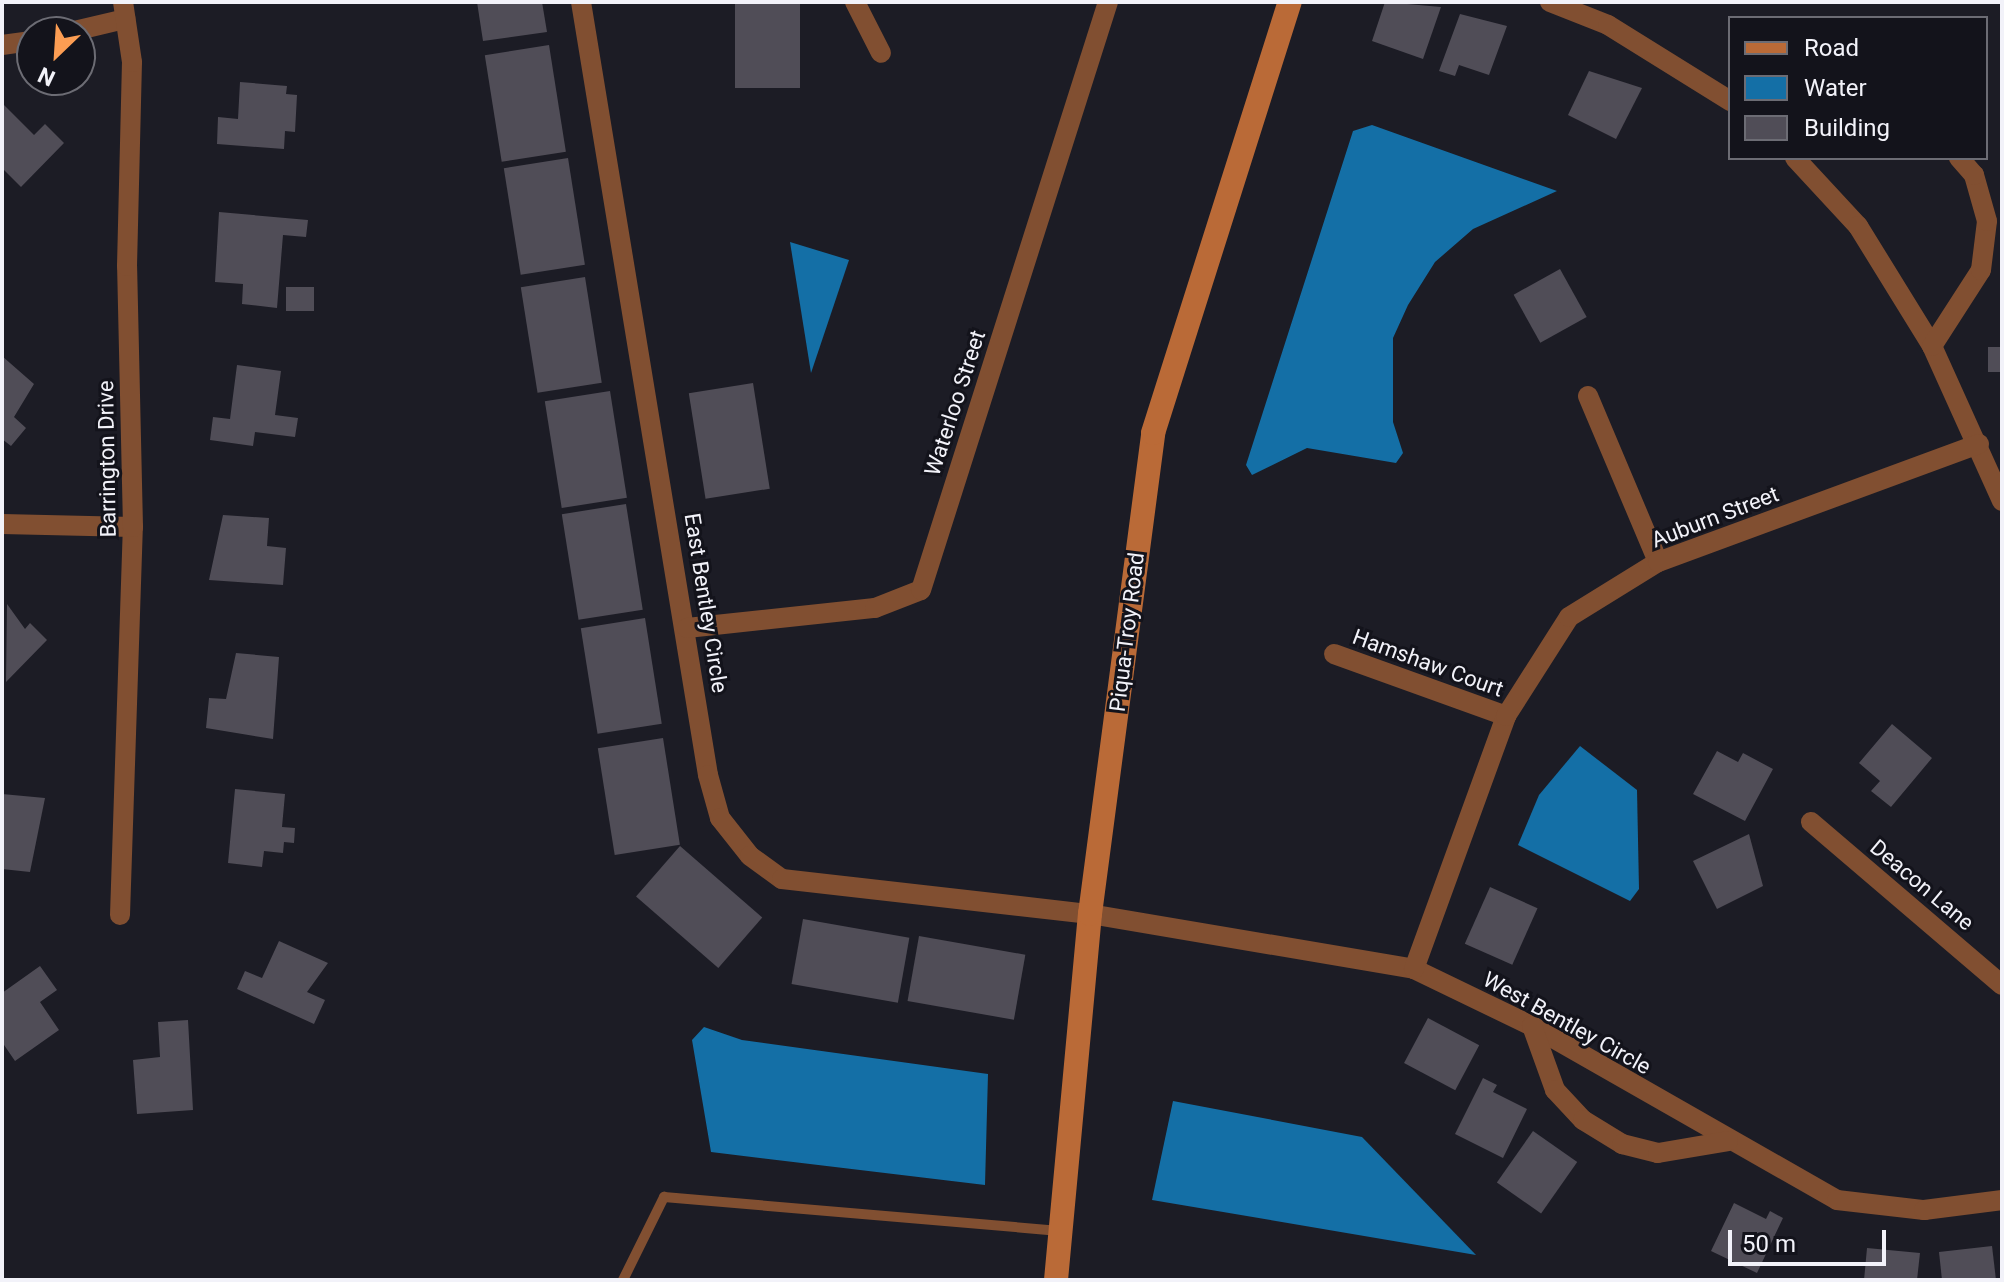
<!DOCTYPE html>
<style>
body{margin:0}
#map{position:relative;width:2004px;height:1282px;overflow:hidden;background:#1c1c25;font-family:Roboto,sans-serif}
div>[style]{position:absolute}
.water>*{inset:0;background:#146fa6}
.building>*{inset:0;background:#504d57;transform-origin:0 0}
.lane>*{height:10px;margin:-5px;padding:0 5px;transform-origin:5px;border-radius:5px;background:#814f31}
.street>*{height:20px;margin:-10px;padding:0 10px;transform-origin:10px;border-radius:10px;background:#814f31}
.secondary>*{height:24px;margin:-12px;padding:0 12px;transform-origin:12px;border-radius:12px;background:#ba6a37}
span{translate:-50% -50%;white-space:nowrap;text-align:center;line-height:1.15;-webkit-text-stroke:6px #13131b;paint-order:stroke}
.street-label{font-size:22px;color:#f2f2f9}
.frame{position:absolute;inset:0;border:4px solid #f2f2f9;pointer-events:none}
.legend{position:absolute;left:1728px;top:16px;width:260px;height:144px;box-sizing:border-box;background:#13131b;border:2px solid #6c6c74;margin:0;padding:10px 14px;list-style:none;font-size:24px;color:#f2f2f9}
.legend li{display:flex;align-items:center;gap:16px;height:40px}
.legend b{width:40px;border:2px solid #6c6c74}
.north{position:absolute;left:16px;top:16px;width:80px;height:80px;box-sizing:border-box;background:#13131b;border:2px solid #6c6c74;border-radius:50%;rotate:205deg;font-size:22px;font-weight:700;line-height:32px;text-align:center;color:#f2f2f9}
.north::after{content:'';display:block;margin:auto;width:28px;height:36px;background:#fc9d53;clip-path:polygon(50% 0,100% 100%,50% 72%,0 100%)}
.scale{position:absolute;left:1728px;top:1230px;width:158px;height:36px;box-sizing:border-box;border:4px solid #f2f2f9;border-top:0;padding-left:10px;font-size:24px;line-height:28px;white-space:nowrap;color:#f2f2f9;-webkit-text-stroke:6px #13131b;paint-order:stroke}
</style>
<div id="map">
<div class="water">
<i style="clip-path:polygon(1372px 125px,1557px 191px,1473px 229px,1435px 262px,1408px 305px,1393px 338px,1393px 422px,1403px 453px,1396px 463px,1307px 448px,1252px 475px,1246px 465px,1353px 131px)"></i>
<i style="clip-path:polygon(790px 242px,849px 260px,811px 373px)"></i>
<i style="clip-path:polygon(1580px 746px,1637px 790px,1639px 889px,1630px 901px,1518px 845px,1539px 795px)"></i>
<i style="clip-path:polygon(704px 1027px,742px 1040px,988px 1074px,985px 1185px,711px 1152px,692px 1040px)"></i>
<i style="clip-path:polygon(1173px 1101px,1362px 1137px,1476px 1255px,1152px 1200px)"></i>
</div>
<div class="building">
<i style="clip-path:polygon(477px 2px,542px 2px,547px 32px,483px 41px)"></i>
<i style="left:735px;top:2px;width:65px;height:86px"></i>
<i style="clip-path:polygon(1385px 2px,1441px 7px,1423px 59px,1372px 41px)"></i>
<i style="clip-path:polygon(1460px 14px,1507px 26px,1489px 75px,1459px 65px,1455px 76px,1439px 71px)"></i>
<i style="left:549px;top:45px;width:108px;height:65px;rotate:81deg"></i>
<i style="clip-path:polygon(1589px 71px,1642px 88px,1616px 139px,1568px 115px)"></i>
<i style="clip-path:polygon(240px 82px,287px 86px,286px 94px,297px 95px,295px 132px,285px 131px,284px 149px,217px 144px,218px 117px,238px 119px)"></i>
<i style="clip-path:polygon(2px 103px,34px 135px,45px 124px,64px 143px,21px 187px,2px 168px)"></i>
<i style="left:568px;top:158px;width:108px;height:65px;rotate:81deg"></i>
<i style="clip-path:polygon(219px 212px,308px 220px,306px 237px,283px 235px,277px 308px,242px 304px,243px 284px,215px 282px)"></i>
<i style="left:1560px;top:269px;width:55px;height:53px;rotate:61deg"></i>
<i style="left:585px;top:277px;width:107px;height:65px;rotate:81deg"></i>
<i style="left:286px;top:287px;width:28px;height:24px"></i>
<i style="left:2002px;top:347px;width:25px;height:14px;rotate:90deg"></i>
<i style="clip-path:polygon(2px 356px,34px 384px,14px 417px,26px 428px,11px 446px,2px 439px)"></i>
<i style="clip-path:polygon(237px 365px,281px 371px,275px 415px,298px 418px,295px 437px,255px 432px,253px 446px,210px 440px,213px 417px,230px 419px)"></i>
<i style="left:753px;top:383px;width:107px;height:65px;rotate:81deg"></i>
<i style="left:610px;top:391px;width:108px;height:66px;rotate:81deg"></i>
<i style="left:626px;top:504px;width:107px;height:65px;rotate:81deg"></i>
<i style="clip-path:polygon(223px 515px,269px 518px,267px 546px,286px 548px,283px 585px,209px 580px)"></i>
<i style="clip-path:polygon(7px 604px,25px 629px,30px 623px,47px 640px,6px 682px)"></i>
<i style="left:645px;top:618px;width:107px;height:65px;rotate:81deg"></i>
<i style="clip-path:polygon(236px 653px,279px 657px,273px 739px,206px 728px,209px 698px,226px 699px)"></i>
<i style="clip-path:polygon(1892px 724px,1932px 758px,1891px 807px,1871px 791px,1880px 781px,1859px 763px)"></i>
<i style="left:663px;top:738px;width:108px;height:66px;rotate:81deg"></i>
<i style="clip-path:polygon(1717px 751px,1738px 762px,1743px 753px,1773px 769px,1745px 821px,1693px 794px)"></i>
<i style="clip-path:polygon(235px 789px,285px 794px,282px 827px,295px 828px,294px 843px,284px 842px,283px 853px,264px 851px,262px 867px,228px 863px)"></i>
<i style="clip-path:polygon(2px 794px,45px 798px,30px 872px,2px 869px)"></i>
<i style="clip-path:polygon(1749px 834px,1763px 886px,1717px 909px,1693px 861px)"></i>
<i style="left:680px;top:846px;width:109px;height:67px;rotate:41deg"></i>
<i style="left:1490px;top:887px;width:52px;height:62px;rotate:24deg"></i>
<i style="left:803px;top:919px;width:108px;height:66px;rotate:10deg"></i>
<i style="left:919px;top:936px;width:108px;height:66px;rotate:10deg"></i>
<i style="clip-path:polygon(279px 941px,328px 963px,307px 992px,325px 1000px,314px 1024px,237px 989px,245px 971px,262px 978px)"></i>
<i style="clip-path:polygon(40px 966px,57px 990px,40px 1002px,59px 1030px,15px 1061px,2px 1042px,2px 993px)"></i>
<i style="left:1428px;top:1018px;width:58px;height:51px;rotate:28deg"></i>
<i style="clip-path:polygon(188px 1020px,193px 1110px,137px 1114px,133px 1060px,160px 1057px,158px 1022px)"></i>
<i style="clip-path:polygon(1483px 1078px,1497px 1085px,1493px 1092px,1527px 1109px,1503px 1158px,1455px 1134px)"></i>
<i style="left:1533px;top:1131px;width:54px;height:63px;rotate:35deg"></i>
<i style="clip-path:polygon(1734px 1203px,1766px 1219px,1770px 1211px,1783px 1218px,1757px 1273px,1711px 1251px)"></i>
<i style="clip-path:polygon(1992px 1246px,1996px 1280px,1942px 1280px,1939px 1252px)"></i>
<i style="clip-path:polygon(1867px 1248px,1920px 1253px,1917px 1280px,1864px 1280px)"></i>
</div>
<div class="lane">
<i style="left:623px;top:1280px;width:93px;rotate:-63.7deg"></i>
<i style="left:664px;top:1197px;width:394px;rotate:4.9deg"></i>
</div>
<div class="street">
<i style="left:581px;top:2px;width:783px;rotate:80.67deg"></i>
<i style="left:708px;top:775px;width:45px;rotate:74.4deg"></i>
<i style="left:720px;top:818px;width:48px;rotate:51.7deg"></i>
<i style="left:750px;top:856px;width:39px;rotate:36deg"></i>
<i style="left:782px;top:879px;width:310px;rotate:6.5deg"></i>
<i style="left:1090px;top:914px;width:329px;rotate:9.6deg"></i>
<i style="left:1414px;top:969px;width:131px;rotate:25.8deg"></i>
<i style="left:1532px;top:1026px;width:351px;rotate:29.7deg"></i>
<i style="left:1837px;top:1200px;width:88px;rotate:6.6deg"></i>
<i style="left:1924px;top:1210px;width:79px;rotate:-7.3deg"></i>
<i style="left:855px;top:2px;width:57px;rotate:63deg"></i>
<i style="left:1550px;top:2px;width:62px;rotate:21.6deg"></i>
<i style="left:1608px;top:25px;width:144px;rotate:31.9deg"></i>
<i style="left:70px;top:32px;width:57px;rotate:-13.3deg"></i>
<i style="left:2px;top:45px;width:30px;rotate:-8deg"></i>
<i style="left:1795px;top:158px;width:93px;rotate:47.2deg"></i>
<i style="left:1858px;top:226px;width:141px;rotate:58.3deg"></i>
<i style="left:1932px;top:346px;width:170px;rotate:65.7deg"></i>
<i style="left:1932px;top:346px;width:90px;rotate:-57.2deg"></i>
<i style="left:1981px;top:270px;width:49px;rotate:-83deg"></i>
<i style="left:1987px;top:221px;width:48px;rotate:-105.8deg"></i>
<i style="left:1974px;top:175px;width:23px;rotate:-131deg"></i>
<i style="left:1588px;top:396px;width:180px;rotate:67.1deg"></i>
<i style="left:2px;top:524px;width:131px;rotate:1.3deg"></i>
<i style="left:687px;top:628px;width:189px;rotate:-6.1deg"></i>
<i style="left:875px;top:608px;width:49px;rotate:-21.4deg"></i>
<i style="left:921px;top:590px;width:617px;rotate:-72.36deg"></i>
<i style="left:1334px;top:654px;width:183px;rotate:19.8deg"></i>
<i style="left:1811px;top:822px;width:251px;rotate:40.5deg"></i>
<i style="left:120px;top:915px;width:388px;rotate:-88.1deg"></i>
<i style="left:133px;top:527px;width:261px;rotate:-91.3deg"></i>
<i style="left:127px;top:266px;width:204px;rotate:-88.6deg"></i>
<i style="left:132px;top:62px;width:61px;rotate:-98.5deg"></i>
<i style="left:1414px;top:969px;width:269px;rotate:-70deg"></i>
<i style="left:1506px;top:716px;width:117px;rotate:-57.5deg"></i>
<i style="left:1569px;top:617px;width:105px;rotate:-31.7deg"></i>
<i style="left:1658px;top:562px;width:342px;rotate:-20.2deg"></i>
<i style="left:1532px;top:1026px;width:68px;rotate:70.2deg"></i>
<i style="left:1555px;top:1090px;width:41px;rotate:47deg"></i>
<i style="left:1583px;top:1120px;width:46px;rotate:31.6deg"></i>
<i style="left:1622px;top:1144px;width:37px;rotate:14deg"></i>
<i style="left:1658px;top:1153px;width:71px;rotate:-9.7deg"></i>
</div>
<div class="secondary">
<i style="left:1056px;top:1280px;width:368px;rotate:-84.7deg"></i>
<i style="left:1090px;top:914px;width:485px;rotate:-82.5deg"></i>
<i style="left:1153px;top:433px;width:452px;rotate:-72.4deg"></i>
</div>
<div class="street-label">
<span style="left:955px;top:403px;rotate:-72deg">Waterloo Street</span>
<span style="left:107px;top:459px;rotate:-91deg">Barrington Drive</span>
<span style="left:1715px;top:517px;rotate:-21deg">Auburn Street</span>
<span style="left:706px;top:603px;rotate:81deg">East Bentley Circle</span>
<span style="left:1127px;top:632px;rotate:-83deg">Piqua-Troy Road</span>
<span style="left:1428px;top:663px;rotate:20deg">Hamshaw Court</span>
<span style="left:1922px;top:885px;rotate:40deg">Deacon Lane</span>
<span style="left:1567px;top:1023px;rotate:29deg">West Bentley Circle</span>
</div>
<div class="frame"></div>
<ul class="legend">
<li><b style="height:10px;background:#ba6a37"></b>Road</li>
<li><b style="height:22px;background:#146fa6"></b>Water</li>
<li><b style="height:22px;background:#504d57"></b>Building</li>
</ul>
<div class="north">N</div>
<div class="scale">50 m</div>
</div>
